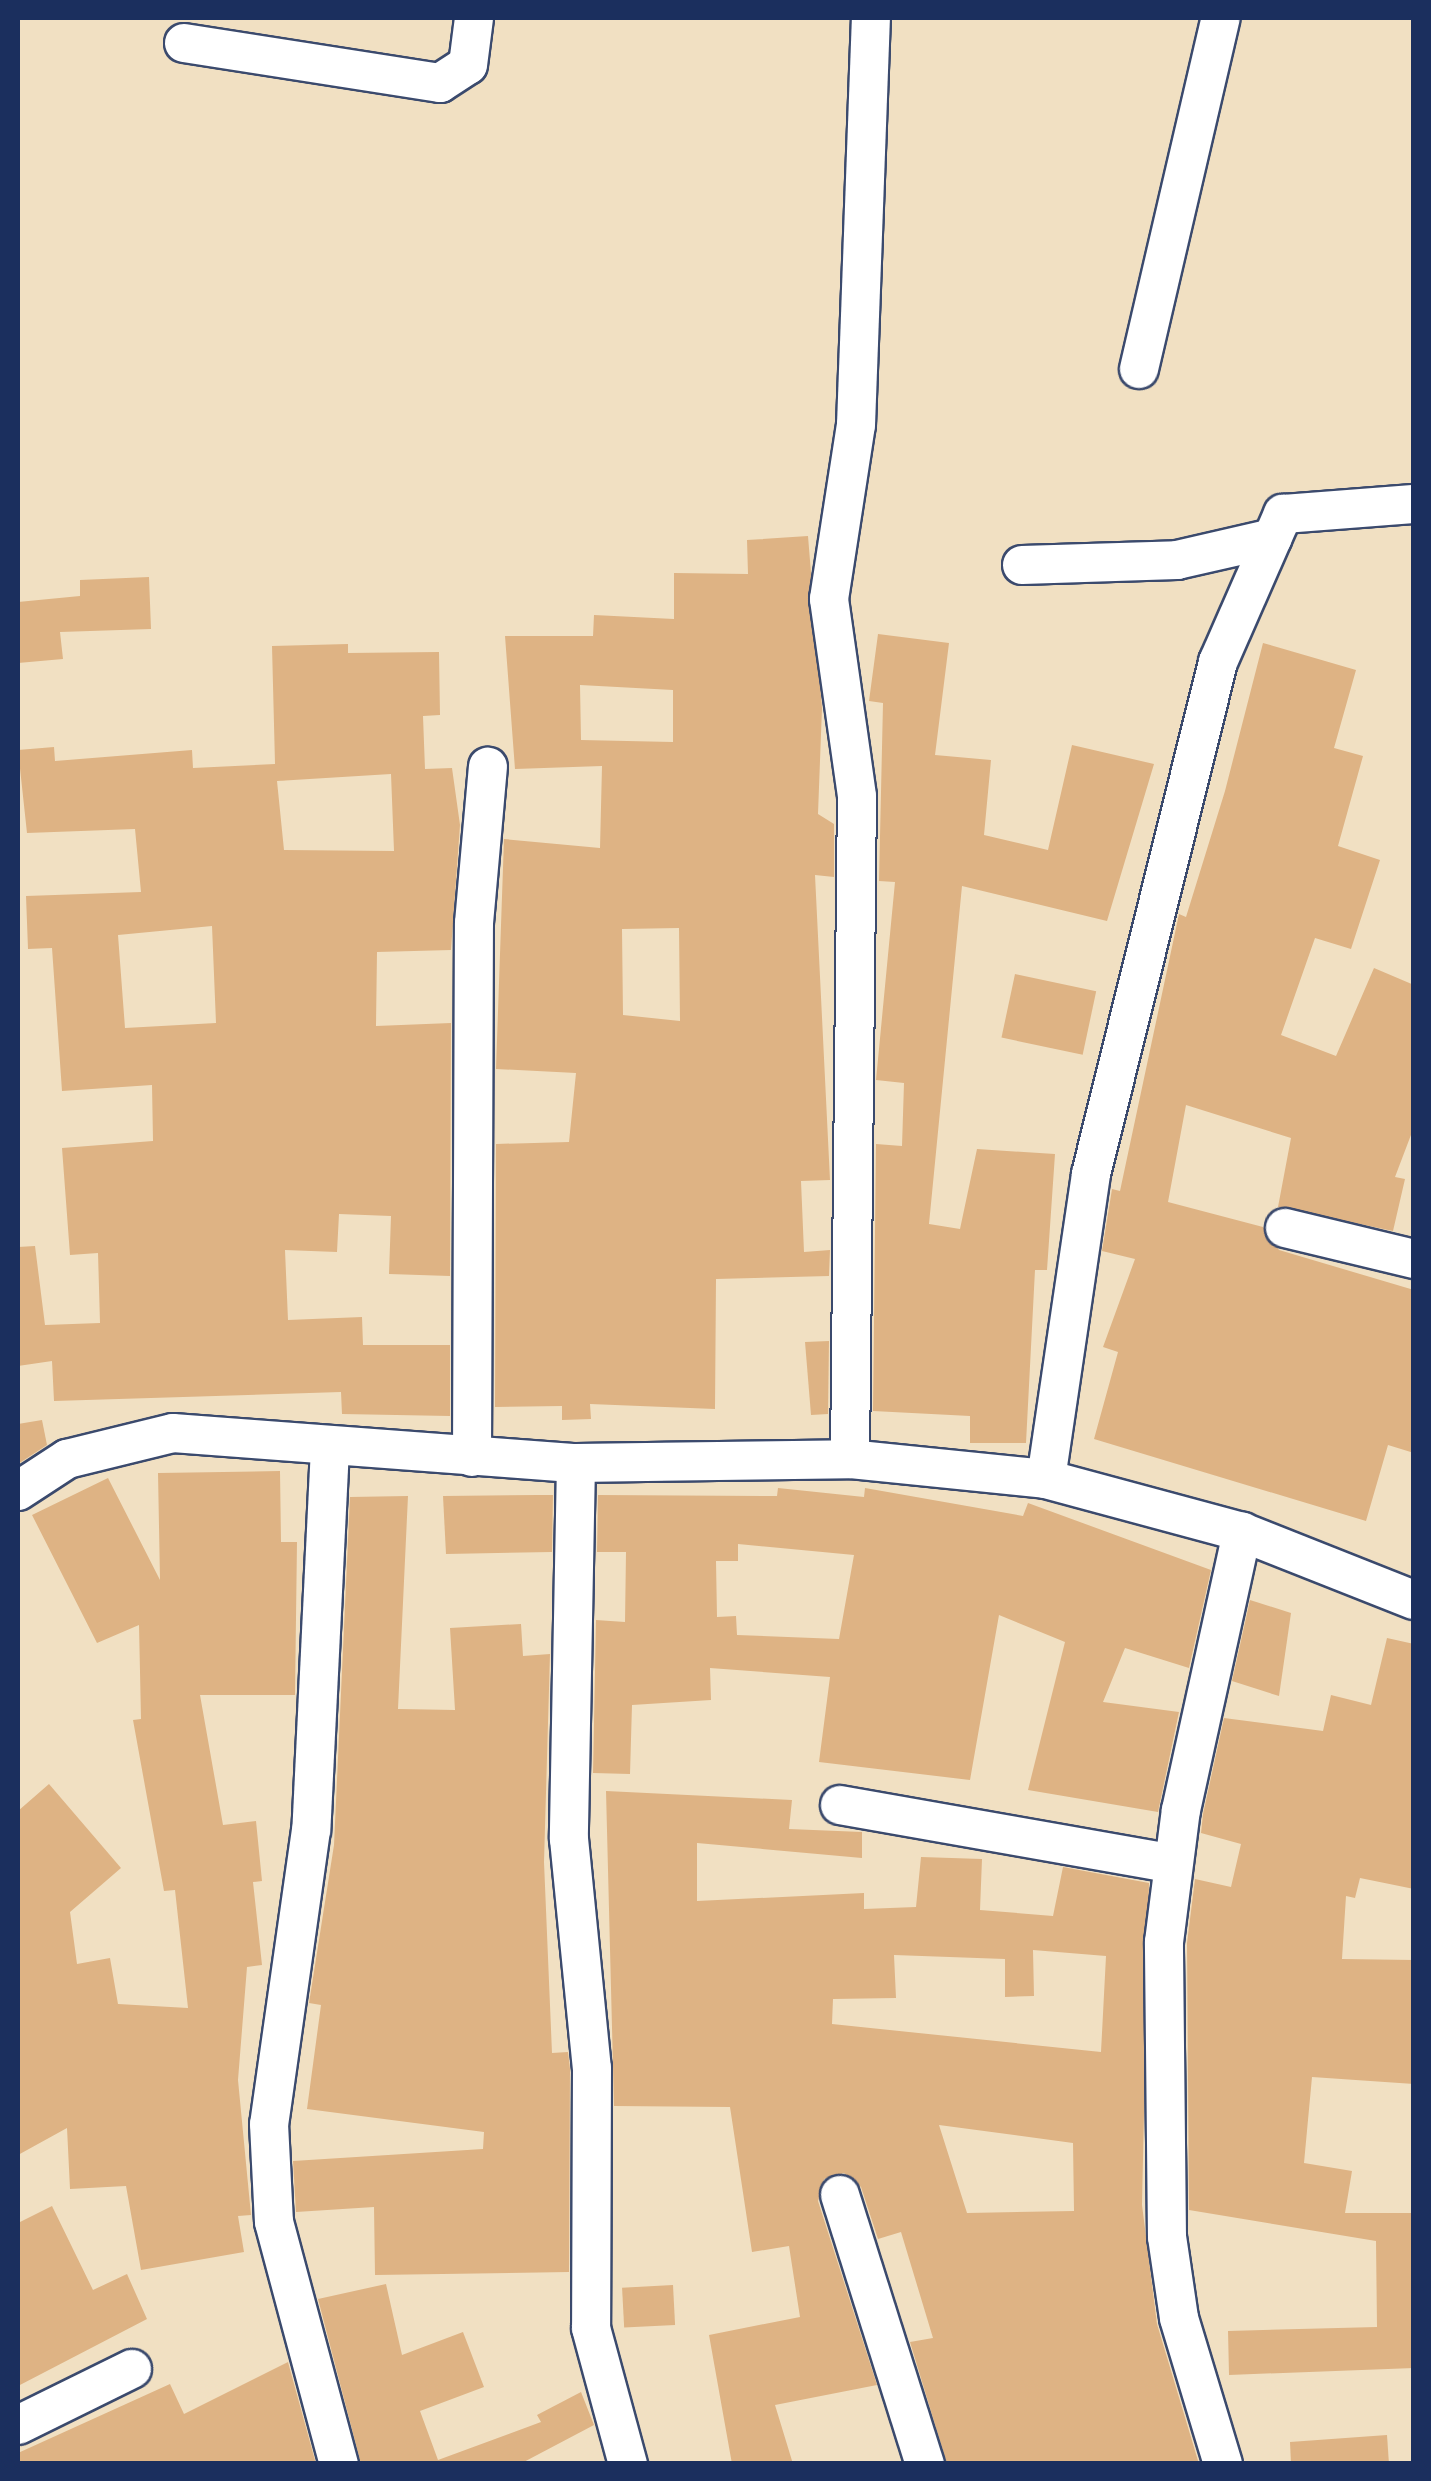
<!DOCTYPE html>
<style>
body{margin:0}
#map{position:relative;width:1431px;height:2481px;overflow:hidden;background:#f1e0c2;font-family:"Sorts Mill Goudy",serif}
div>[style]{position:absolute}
.building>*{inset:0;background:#deb384;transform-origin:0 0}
.roads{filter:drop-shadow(2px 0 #3b4a6d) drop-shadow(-2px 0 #3b4a6d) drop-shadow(0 2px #3b4a6d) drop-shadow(0 -2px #3b4a6d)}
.minor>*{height:38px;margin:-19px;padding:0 19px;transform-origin:19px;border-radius:19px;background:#fff}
span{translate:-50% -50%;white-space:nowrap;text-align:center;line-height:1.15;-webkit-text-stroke:10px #f7f3e8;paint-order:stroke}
.frame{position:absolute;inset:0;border:20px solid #1b2f5e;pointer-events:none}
</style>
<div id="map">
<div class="building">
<i style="clip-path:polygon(evenodd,808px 536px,822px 708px,818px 814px,834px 824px,834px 877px,815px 875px,830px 1180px,801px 1181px,804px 1252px,830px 1250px,829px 1276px,716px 1279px,715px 1409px,590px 1404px,591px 1419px,562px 1420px,562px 1406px,495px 1407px,496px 1144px,569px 1142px,576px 1073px,496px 1069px,504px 839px,600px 848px,602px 766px,515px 769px,505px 636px,593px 636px,594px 615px,674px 619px,674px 573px,748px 574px,747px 540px,808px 536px,580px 685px,673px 690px,673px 742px,581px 740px,580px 685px,808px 536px,679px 928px,680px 1021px,623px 1015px,622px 929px,679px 928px)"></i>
<i style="clip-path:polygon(149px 577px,151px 629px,60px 632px,63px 659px,18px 663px,18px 602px,80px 596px,80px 580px)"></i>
<i style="clip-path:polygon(878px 634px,949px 643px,935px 755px,991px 760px,984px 835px,1048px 850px,1072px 745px,1154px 764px,1107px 921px,962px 886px,929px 1224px,960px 1229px,977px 1149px,1055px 1154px,1047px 1270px,1035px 1270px,1026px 1443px,970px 1443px,970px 1416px,873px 1411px,876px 1144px,902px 1146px,904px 1083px,876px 1080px,895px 882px,879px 881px,883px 703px,869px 701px)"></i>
<i style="clip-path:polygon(1263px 643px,1356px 670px,1334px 748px,1363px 756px,1338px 846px,1380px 860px,1351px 949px,1315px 938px,1281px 1035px,1336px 1056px,1374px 968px,1414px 985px,1414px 1127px,1395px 1177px,1405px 1179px,1393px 1231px,1278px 1207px,1291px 1138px,1186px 1105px,1168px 1202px,1263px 1227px,1279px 1250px,1414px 1290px,1414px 1453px,1388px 1445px,1366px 1521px,1094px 1439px,1118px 1352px,1103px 1347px,1135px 1259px,1102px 1251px,1112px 1189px,1120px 1191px,1179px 914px,1186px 917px,1225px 791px)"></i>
<i style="clip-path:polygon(evenodd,348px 644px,348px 653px,439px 652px,440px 715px,423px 716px,425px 769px,452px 768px,460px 825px,451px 950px,377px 952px,376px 1026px,451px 1023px,450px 1276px,389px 1274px,391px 1216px,339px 1214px,337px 1252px,285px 1250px,288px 1320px,362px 1317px,363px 1345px,450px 1345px,450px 1416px,342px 1414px,341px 1392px,54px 1401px,52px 1361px,18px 1366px,18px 1247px,35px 1246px,45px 1325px,100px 1323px,98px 1253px,70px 1255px,62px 1148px,153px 1141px,152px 1085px,62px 1091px,52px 948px,28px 949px,26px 896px,141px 892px,135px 829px,27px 833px,18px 750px,54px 747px,55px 761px,192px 750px,193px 768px,275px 764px,272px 646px,348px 644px,391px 774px,394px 851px,284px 850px,277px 781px,391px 774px,348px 644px,212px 926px,216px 1023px,125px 1028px,118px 935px,212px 926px)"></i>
<i style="left:1015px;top:974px;width:83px;height:65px;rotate:12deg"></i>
<i style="clip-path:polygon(829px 1341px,828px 1414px,811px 1415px,805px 1342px)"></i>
<i style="clip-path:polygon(42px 1420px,47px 1445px,18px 1464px,18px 1424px)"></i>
<i style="clip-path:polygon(280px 1471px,281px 1542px,297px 1542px,295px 1695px,200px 1695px,223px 1825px,256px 1821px,262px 1881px,253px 1882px,262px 1965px,247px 1967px,238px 2080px,251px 2215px,238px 2216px,244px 2252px,141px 2270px,126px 2186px,70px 2189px,67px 2128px,18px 2155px,18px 1811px,49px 1784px,121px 1868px,70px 1912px,77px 1964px,110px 1958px,118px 2004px,188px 2008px,175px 1890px,164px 1891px,133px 1720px,141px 1719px,139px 1625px,97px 1643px,32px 1515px,108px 1478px,160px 1580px,158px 1473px)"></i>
<i style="clip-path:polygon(evenodd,778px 1488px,864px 1497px,865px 1488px,1023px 1516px,1028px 1503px,1211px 1570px,1189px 1668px,1125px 1648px,1103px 1702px,1179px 1712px,1158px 1812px,1028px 1790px,1065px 1642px,999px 1615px,970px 1780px,819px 1762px,830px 1677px,710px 1668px,711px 1700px,632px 1705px,630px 1774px,593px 1773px,596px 1620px,625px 1622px,626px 1552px,597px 1552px,598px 1495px,777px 1496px,778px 1488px,738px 1544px,854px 1555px,839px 1639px,737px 1635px,736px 1616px,717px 1617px,716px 1561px,738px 1561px,738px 1544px)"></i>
<i style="clip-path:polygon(538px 1495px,553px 1495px,552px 1552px,446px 1554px,443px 1496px)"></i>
<i style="clip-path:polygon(408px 1496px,398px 1709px,455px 1710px,450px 1628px,521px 1624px,523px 1656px,550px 1654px,544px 1862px,552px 2053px,568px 2052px,570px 2069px,569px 2272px,375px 2275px,374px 2207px,296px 2212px,293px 2161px,483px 2149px,484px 2132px,307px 2109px,321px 2005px,309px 2003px,334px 1845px,350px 1497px)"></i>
<i style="clip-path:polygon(1250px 1600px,1291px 1613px,1279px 1696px,1232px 1681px)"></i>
<i style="clip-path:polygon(1387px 1638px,1414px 1644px,1414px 1889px,1360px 1878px,1355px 1898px,1346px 1896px,1342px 1959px,1414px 1960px,1414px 2084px,1312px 2077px,1304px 2163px,1352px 2171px,1345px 2213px,1414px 2213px,1414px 2368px,1229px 2375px,1228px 2331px,1377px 2327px,1376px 2241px,1189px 2210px,1187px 1943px,1195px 1879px,1231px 1887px,1241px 1844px,1201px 1833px,1203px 1814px,1224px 1718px,1323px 1731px,1331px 1695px,1371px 1705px)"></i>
<i style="clip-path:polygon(evenodd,606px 1791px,792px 1800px,789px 1829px,862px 1832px,862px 1858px,697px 1843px,697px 1901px,864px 1893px,864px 1909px,916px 1907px,921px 1857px,982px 1859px,980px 1910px,1053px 1916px,1063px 1867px,1149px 1883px,1142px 2205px,1157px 2324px,1199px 2464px,947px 2464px,910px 2342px,933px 2338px,901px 2232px,878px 2239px,861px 2187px,844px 2173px,824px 2179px,818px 2201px,877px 2385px,775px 2405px,793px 2464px,732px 2464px,709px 2335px,800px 2317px,789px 2246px,752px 2252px,730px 2107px,614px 2106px,606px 1791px,1033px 1950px,1106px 1956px,1101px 2052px,832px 2024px,833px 1999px,896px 1998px,894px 1955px,1005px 1959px,1005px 1997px,1034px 1996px,1033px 1950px,606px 1791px,939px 2125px,1073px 2143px,1074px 2211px,967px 2213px,939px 2125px)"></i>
<i style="clip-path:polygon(52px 2206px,93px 2290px,127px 2274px,147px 2319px,18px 2386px,18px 2223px)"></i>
<i style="clip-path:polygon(386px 2284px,402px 2355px,463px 2332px,484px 2387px,420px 2411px,438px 2460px,541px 2422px,537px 2415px,581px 2392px,594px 2425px,520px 2464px,361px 2464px,318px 2299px)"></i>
<i style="left:673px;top:2285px;width:40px;height:51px;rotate:87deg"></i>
<i style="clip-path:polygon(288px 2362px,316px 2464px,18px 2464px,18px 2453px,170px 2384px,184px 2414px)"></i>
<i style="clip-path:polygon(1387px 2435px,1389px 2464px,1291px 2464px,1290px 2442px)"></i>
</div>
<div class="roads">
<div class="minor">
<i style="left:184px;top:43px;width:259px;rotate:8.9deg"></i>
<i style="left:440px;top:83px;width:33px;rotate:-33deg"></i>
<i style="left:468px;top:65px;width:47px;rotate:-82.7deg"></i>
<i style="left:1139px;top:369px;width:360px;rotate:-76.9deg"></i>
<i style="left:1022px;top:565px;width:155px;rotate:-1.8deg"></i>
<i style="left:1177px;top:560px;width:98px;rotate:-12.9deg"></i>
<i style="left:1285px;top:1228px;width:133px;rotate:13.5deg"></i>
<i style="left:330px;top:1448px;width:382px;rotate:92.8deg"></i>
<i style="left:311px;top:1830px;width:297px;rotate:98.1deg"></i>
<i style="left:269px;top:2124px;width:98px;rotate:87.1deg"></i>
<i style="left:274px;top:2222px;width:251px;rotate:75deg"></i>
<i style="left:472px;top:1457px;width:534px;rotate:-89.79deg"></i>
<i style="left:474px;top:923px;width:157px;rotate:-84.9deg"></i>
<i style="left:850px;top:1459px;width:663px;rotate:-89.4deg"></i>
<i style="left:857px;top:796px;width:199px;rotate:-98.1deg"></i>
<i style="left:829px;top:599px;width:176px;rotate:-81.2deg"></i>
<i style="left:856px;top:425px;width:407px;rotate:-87.9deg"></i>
<i style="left:576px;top:1463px;width:376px;rotate:91.1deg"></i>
<i style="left:569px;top:1839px;width:230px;rotate:84.3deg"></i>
<i style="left:592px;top:2068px;width:260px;rotate:90.2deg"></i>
<i style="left:591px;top:2328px;width:141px;rotate:74.8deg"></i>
<i style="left:1046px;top:1479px;width:308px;rotate:-81.6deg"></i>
<i style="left:1091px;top:1174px;width:528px;rotate:-76.07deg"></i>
<i style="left:1218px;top:662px;width:162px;rotate:-66.3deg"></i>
<i style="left:1283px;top:514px;width:131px;rotate:-4.4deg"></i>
<i style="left:18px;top:1491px;width:59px;rotate:-33.1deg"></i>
<i style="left:67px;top:1459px;width:109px;rotate:-13.8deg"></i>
<i style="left:173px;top:1433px;width:404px;rotate:4.3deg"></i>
<i style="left:576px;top:1463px;width:274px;rotate:-0.8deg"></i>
<i style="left:850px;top:1459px;width:197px;rotate:5.8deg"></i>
<i style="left:1046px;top:1479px;width:203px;rotate:15.1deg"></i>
<i style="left:1242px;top:1532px;width:185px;rotate:21.6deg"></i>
<i style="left:840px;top:1805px;width:338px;rotate:10deg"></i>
<i style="left:840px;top:2195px;width:282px;rotate:72.5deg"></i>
<i style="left:18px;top:2425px;width:127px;rotate:-26.2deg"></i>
<i style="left:1223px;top:2464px;width:152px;rotate:-106.8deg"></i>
<i style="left:1179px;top:2318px;width:82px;rotate:-98.4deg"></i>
<i style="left:1167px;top:2237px;width:295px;rotate:-90.6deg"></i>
<i style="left:1164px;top:1942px;width:133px;rotate:-82.7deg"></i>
<i style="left:1181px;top:1810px;width:285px;rotate:-77.6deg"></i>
</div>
</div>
<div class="frame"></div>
</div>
